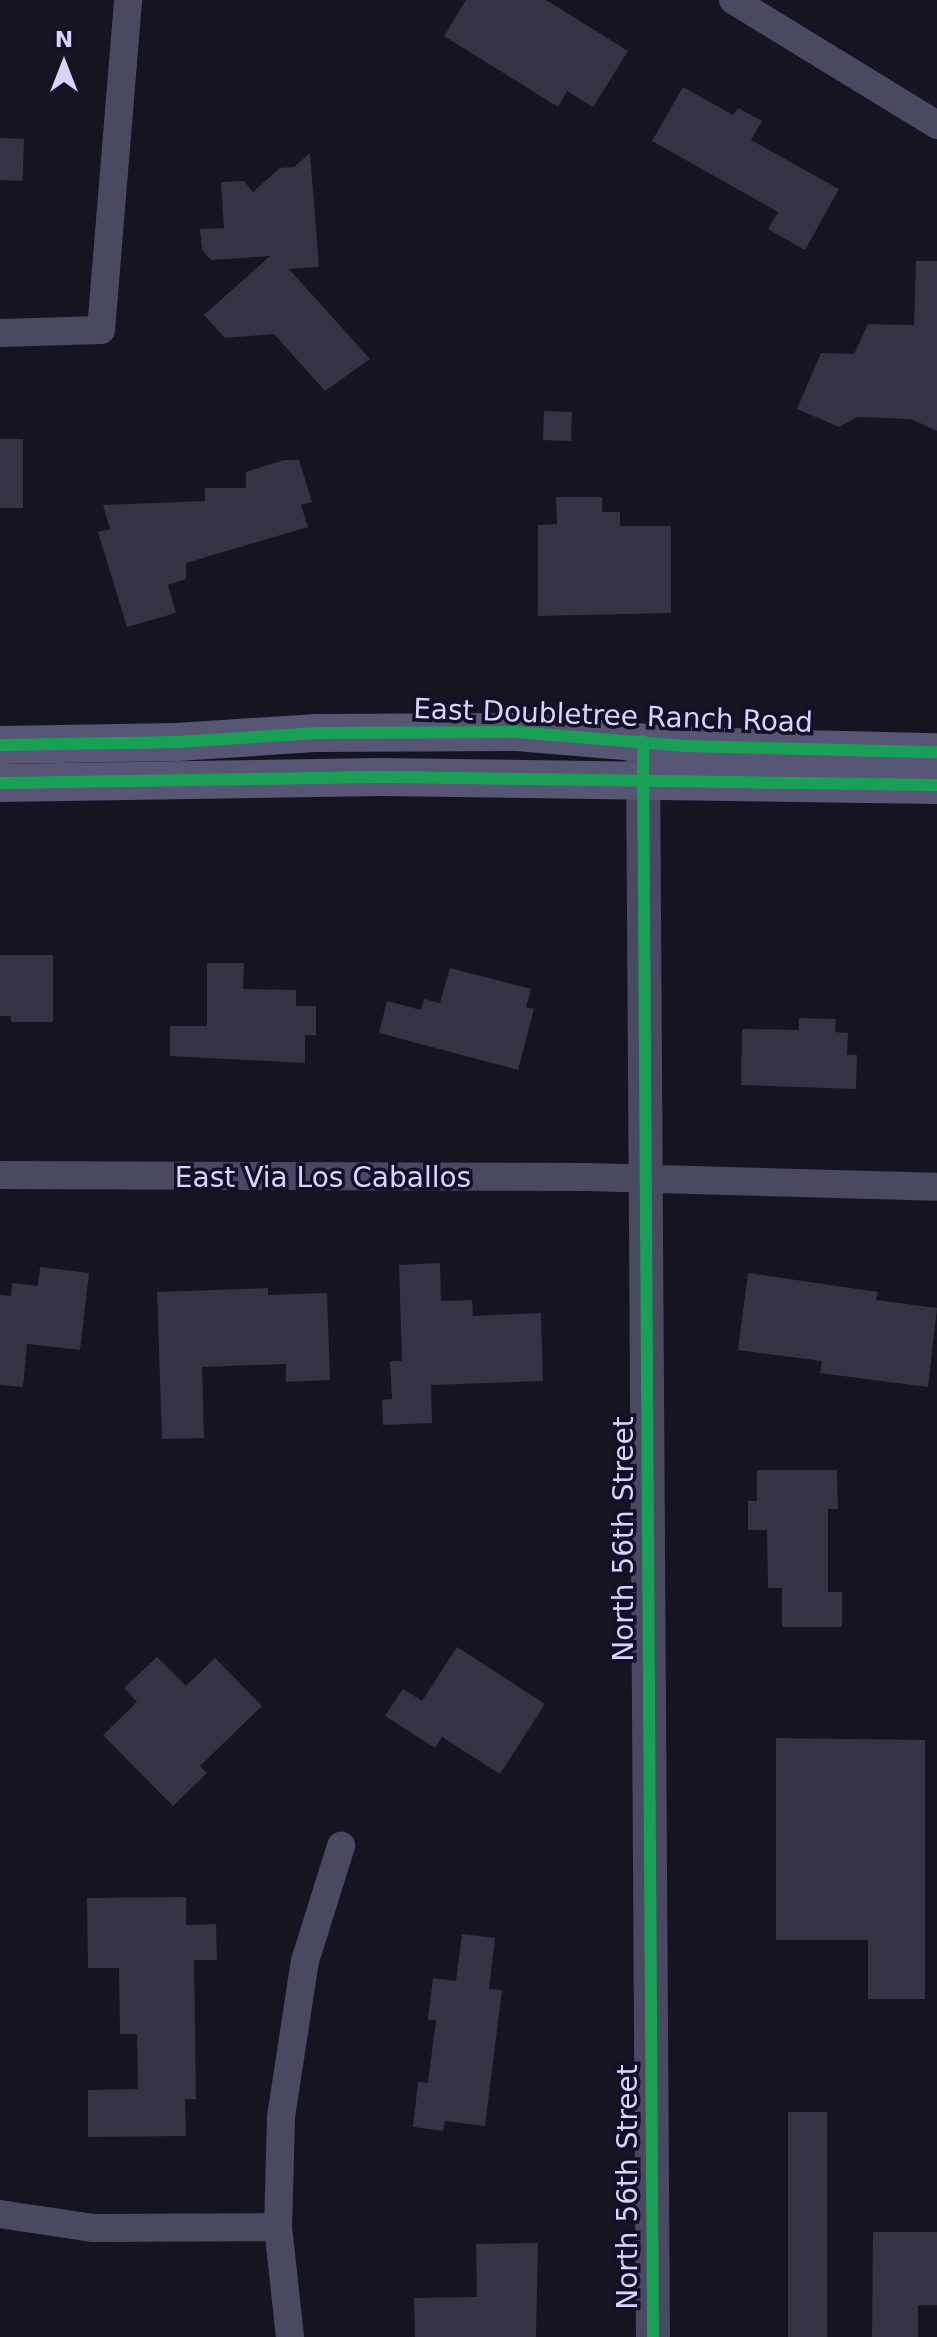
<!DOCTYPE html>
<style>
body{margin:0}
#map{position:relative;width:937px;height:2337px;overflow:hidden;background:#161421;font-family:"DejaVu Sans",sans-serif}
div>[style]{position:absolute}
.building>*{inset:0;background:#343243;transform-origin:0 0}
.minor>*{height:28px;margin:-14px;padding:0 14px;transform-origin:14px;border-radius:14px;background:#4a4962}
.tertiary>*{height:34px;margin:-17px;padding:0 17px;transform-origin:17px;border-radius:17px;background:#4a4962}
.secondary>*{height:38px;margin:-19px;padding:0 19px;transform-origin:19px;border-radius:19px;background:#575674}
.cycleway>*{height:12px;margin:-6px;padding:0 6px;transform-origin:6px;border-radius:6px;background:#1a9f57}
span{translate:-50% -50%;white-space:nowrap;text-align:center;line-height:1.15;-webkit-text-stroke:7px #130f26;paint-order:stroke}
.street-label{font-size:28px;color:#d9d4ff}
.north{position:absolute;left:24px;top:24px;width:80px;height:80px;-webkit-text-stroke:6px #130f26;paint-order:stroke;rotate:0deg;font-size:22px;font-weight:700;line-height:32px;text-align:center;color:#d9d4ff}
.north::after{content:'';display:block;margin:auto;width:28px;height:36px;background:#d9d4ff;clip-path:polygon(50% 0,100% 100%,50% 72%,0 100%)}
</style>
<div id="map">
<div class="building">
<i style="clip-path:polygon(466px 0,546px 0,628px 51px,593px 107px,567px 91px,558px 107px,444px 36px)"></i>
<i style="clip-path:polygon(683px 87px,733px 115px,738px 108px,762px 121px,751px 140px,839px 189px,805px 250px,768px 229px,778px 212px,652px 141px)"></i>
<i style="left:0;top:138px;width:24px;height:42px;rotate:2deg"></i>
<i style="clip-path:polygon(310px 153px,319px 267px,289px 269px,370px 359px,325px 391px,274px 334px,225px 338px,204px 315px,270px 256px,211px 260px,202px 250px,200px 229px,224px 228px,221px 182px,244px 181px,253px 192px,280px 168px,294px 167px)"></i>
<i style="clip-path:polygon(916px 261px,937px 261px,937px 431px,911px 419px,857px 417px,839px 427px,797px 409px,821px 353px,854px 354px,868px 324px,914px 325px)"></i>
<i style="left:544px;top:411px;width:28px;height:29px;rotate:2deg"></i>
<i style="left:0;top:439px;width:23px;height:69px"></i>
<i style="clip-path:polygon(284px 460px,299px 460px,312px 502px,301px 505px,308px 527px,186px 563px,186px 579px,168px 585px,176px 613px,127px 627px,98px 532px,110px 529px,103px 505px,205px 501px,205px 488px,246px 488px,246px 472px)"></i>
<i style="clip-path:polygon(556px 497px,602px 497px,602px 512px,620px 512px,620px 526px,671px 526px,671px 613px,538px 616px,538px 525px,557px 524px)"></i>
<i style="clip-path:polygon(0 955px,53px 955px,53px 1022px,11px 1022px,11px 1016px,0 1016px)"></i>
<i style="clip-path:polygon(207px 963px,244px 963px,243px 989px,296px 990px,296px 1006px,316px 1006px,316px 1035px,305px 1035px,305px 1063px,170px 1056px,170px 1026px,207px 1026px)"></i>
<i style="clip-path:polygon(450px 968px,531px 989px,526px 1007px,534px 1009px,518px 1070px,379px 1033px,387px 1001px,421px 1010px,424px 999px,440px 1003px)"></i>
<i style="clip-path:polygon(799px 1018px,836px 1019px,835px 1032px,848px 1033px,847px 1055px,857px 1055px,856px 1089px,741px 1085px,742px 1029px,799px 1030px)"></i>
<i style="clip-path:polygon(440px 1263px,441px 1301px,472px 1300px,473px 1316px,541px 1313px,543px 1381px,431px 1385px,432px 1423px,383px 1425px,382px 1400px,392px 1399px,390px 1361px,402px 1361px,399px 1265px)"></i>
<i style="clip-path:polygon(40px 1267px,89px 1273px,80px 1350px,27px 1344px,23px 1387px,0 1385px,0 1295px,11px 1296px,12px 1283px,38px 1286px)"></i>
<i style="clip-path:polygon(748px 1273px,878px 1292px,876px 1300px,937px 1308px,928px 1387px,820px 1373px,822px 1361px,738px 1350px)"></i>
<i style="clip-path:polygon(268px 1288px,268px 1295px,327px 1293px,330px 1380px,286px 1382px,286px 1364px,202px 1367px,204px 1438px,162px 1439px,157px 1292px)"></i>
<i style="clip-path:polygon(757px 1470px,837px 1470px,838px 1509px,828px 1509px,828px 1592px,842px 1592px,842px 1627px,782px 1627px,782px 1588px,768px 1588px,767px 1530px,748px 1530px,748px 1501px,757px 1501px)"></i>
<i style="clip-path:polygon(457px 1647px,545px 1704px,500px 1774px,442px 1737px,435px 1748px,385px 1716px,403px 1689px,422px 1701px)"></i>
<i style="clip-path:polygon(157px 1657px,186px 1686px,215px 1658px,262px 1706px,200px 1766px,207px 1773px,173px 1806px,103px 1735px,137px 1702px,124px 1688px)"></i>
<i style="clip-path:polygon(776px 1738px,925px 1740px,925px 1999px,868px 1999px,868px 1940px,776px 1940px)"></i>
<i style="clip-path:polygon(186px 1897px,186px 1925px,216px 1924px,217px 1960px,194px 1960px,196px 2099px,185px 2099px,186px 2136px,88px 2137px,88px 2090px,138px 2089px,137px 2034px,120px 2034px,119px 1968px,88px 1968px,87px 1898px)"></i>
<i style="clip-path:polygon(462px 1934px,495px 1938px,489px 1989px,502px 1990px,485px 2126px,445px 2121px,443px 2131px,413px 2127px,418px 2082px,428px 2083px,436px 2020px,428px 2020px,433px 1978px,456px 1981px)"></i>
<i style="left:788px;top:2112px;width:39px;height:225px"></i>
<i style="clip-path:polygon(873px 2232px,937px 2232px,937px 2305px,918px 2305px,918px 2337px,872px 2337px)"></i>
<i style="clip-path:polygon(538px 2243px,536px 2337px,415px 2337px,414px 2298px,477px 2297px,476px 2244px)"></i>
</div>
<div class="minor">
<i style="left:733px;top:0;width:239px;rotate:31.5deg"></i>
<i style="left:0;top:333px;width:101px;rotate:-1.7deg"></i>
<i style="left:101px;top:330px;width:331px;rotate:-85.3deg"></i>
<i style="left:0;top:1175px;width:587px;rotate:0.2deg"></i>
<i style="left:587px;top:1177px;width:350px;rotate:1.6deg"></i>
<i style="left:0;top:2214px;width:95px;rotate:8.5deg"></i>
<i style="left:94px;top:2228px;width:184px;rotate:-0.3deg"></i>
<i style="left:290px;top:2337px;width:111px;rotate:-96.2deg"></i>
<i style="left:278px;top:2227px;width:110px;rotate:-88.4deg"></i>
<i style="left:281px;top:2117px;width:158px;rotate:-81.3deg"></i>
<i style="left:305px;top:1961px;width:121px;rotate:-72.6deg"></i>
</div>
<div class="tertiary">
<i style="left:643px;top:753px;width:1584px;rotate:89.64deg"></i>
</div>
<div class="secondary">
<i style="left:0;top:745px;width:177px;rotate:-1deg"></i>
<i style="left:177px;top:742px;width:141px;rotate:-3.7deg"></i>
<i style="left:318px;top:733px;width:199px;rotate:-0.3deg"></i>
<i style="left:517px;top:732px;width:169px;rotate:4.8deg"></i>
<i style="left:685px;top:746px;width:252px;rotate:1.4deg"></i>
<i style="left:0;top:783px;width:381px;rotate:-0.9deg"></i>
<i style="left:381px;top:777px;width:556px;rotate:0.82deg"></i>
</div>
<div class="cycleway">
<i style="left:643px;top:741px;width:1596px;rotate:89.64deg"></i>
<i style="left:0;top:745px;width:177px;rotate:-1deg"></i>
<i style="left:177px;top:742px;width:141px;rotate:-3.7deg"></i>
<i style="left:318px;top:733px;width:199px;rotate:-0.3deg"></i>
<i style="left:517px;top:732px;width:169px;rotate:4.8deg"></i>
<i style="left:685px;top:746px;width:252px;rotate:1.4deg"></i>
<i style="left:0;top:783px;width:381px;rotate:-0.9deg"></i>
<i style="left:381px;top:777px;width:556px;rotate:0.82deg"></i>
</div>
<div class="street-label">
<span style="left:613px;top:716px;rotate:2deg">East Doubletree Ranch Road</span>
<span style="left:323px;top:1178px">East Via Los Caballos</span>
<span style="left:624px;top:1539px;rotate:-90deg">North 56th Street</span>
<span style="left:628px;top:2187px;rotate:-90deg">North 56th Street</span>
</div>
<div class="north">N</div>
</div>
